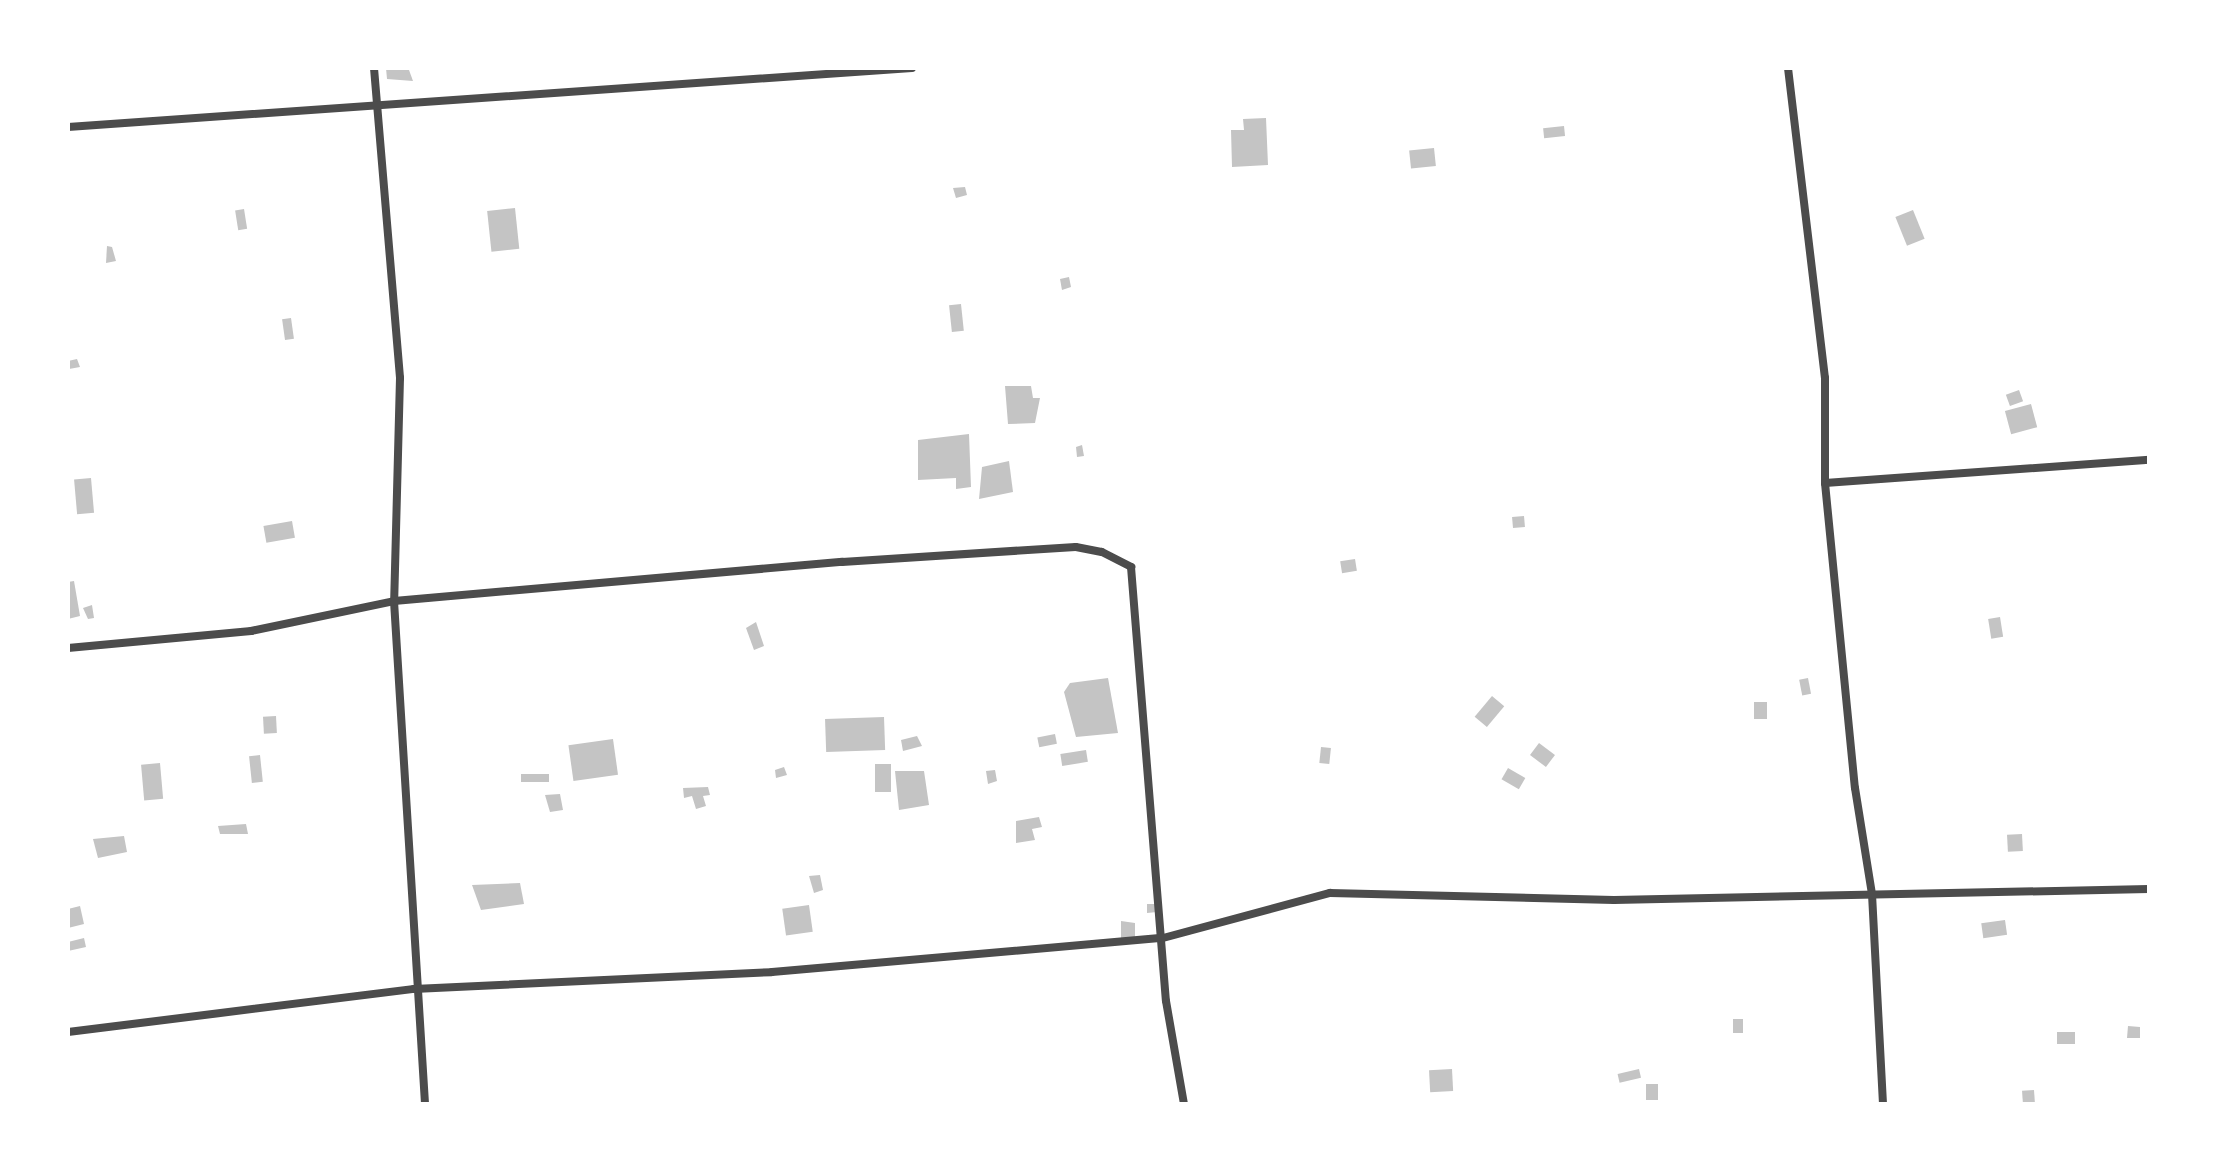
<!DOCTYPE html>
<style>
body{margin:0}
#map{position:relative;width:2217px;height:1172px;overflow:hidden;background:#fff;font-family:Quicksand,sans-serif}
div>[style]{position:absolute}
.building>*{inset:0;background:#c4c4c4;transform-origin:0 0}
.minor>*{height:8px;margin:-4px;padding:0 4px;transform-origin:4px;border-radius:4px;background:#4c4c4c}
span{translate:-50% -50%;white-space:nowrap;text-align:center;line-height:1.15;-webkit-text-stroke:7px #fff;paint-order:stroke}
.frame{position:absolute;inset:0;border:70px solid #fff;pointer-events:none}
</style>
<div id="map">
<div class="building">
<i style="clip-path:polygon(386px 68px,409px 70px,413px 81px,387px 79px)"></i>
<i style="clip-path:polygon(1266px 118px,1268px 165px,1232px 167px,1231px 130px,1244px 130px,1243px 119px)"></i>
<i style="left:1564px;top:126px;width:10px;height:21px;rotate:84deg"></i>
<i style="left:1434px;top:148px;width:18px;height:25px;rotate:84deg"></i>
<i style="clip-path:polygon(965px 187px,967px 195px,956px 198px,953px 188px)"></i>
<i style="left:515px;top:208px;width:41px;height:28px;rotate:84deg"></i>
<i style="left:244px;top:209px;width:20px;height:9px;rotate:81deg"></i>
<i style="left:1913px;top:210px;width:31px;height:19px;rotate:68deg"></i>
<i style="clip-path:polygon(107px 246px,112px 247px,116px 261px,106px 263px)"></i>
<i style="clip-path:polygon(1069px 277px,1071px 287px,1062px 290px,1060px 279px)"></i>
<i style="left:961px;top:304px;width:27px;height:12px;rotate:84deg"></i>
<i style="left:291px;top:318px;width:21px;height:9px;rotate:82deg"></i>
<i style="clip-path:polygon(77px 359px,80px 367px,69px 369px,68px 361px)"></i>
<i style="clip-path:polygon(1005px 386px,1031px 386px,1033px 398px,1040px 398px,1035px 423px,1008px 424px)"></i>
<i style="left:2019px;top:390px;width:12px;height:14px;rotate:70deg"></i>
<i style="left:2031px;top:404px;width:24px;height:27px;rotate:75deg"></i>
<i style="clip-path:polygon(969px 434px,971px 487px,956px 489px,956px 478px,918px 480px,918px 440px)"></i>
<i style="clip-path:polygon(1082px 445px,1084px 456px,1077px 457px,1076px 447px)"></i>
<i style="clip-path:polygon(1009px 461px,1013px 492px,979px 499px,982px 467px)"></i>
<i style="left:91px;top:478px;width:35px;height:17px;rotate:85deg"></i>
<i style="left:1524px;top:516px;width:11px;height:12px;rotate:85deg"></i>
<i style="left:292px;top:521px;width:17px;height:29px;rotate:80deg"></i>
<i style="left:1355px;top:559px;width:12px;height:15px;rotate:81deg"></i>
<i style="clip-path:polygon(74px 581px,80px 616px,68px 619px,68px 582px)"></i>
<i style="clip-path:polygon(92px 605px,94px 618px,88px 619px,83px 608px)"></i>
<i style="left:2000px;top:617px;width:20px;height:12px;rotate:81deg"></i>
<i style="clip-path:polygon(756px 622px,764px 646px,754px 650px,746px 628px)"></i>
<i style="clip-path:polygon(1108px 678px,1118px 733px,1076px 737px,1064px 692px,1070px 683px)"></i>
<i style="left:1808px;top:678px;width:16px;height:9px;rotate:79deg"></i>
<i style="left:1492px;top:696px;width:16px;height:27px;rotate:40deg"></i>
<i style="left:1767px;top:702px;width:17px;height:13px;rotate:90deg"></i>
<i style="left:276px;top:716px;width:17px;height:13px;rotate:87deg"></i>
<i style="left:884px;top:717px;width:33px;height:59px;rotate:88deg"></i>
<i style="left:1055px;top:734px;width:10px;height:18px;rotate:79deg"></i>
<i style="clip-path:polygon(917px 736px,922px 746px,903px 751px,901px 740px)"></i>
<i style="left:613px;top:739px;width:36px;height:45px;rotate:82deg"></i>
<i style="left:1539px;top:743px;width:20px;height:15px;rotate:37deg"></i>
<i style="left:1321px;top:747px;width:10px;height:16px;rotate:6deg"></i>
<i style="left:1086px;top:750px;width:12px;height:26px;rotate:81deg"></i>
<i style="left:260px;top:755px;width:27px;height:11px;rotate:84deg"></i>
<i style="left:160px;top:763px;width:36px;height:19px;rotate:85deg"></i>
<i style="left:891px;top:764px;width:28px;height:16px;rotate:90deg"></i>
<i style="clip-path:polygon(784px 767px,787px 775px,776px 778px,775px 770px)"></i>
<i style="left:1508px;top:768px;width:20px;height:13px;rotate:30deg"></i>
<i style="clip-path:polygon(995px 770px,997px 781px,988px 784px,986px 771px)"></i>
<i style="clip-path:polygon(895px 771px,924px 771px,929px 805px,899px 810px)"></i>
<i style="left:549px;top:774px;width:8px;height:28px;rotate:90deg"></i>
<i style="clip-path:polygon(708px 787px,710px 795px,703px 796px,706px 806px,696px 809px,692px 796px,684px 798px,683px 788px)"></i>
<i style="clip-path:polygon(560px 794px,563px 810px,550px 812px,545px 795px)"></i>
<i style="clip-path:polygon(1039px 817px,1042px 827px,1032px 829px,1035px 840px,1016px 843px,1016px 821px)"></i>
<i style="clip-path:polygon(246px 824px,248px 834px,220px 834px,218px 826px)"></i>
<i style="left:2022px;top:834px;width:17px;height:15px;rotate:87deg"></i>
<i style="clip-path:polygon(124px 836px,127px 852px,98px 858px,93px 839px)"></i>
<i style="clip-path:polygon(820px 875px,823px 890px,814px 893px,809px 876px)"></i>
<i style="clip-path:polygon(520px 883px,524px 904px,481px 910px,472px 885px)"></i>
<i style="clip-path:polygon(1147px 904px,1156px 904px,1157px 912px,1147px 913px)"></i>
<i style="left:809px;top:905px;width:27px;height:27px;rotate:82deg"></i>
<i style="clip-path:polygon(80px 906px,84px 924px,68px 928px,68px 909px)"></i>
<i style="left:2005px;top:920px;width:15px;height:24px;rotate:82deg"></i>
<i style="clip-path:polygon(1121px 921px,1135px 923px,1135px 939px,1121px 938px)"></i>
<i style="clip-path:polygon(84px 938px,86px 947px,68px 951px,68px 942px)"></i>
<i style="left:1733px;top:1019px;width:10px;height:14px"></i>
<i style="clip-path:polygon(2128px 1026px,2140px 1027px,2140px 1038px,2127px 1038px)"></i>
<i style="left:2057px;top:1032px;width:18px;height:12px"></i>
<i style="left:1452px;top:1069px;width:22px;height:23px;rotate:87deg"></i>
<i style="left:1639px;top:1069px;width:9px;height:22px;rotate:77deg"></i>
<i style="left:1646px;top:1084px;width:12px;height:16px"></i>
<i style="left:2034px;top:1090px;width:14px;height:12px;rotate:86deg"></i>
</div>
<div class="minor">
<i style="left:374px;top:68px;width:311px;rotate:85.2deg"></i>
<i style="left:400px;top:378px;width:223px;rotate:91.5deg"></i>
<i style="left:394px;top:601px;width:504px;rotate:86.47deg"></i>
<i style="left:1788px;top:68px;width:312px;rotate:83.2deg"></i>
<i style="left:1825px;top:378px;width:105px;rotate:90deg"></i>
<i style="left:1825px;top:483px;width:306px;rotate:84.4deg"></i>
<i style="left:1855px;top:788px;width:107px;rotate:80.9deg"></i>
<i style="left:1872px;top:894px;width:210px;rotate:87deg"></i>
<i style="left:68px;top:127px;width:846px;rotate:-4deg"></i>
<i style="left:1825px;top:483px;width:325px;rotate:-4.1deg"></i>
<i style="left:68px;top:648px;width:184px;rotate:-5.3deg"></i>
<i style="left:251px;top:631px;width:146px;rotate:-11.8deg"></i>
<i style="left:394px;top:601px;width:450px;rotate:-5deg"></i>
<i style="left:842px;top:562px;width:234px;rotate:-3.7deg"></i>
<i style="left:1076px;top:547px;width:26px;rotate:11deg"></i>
<i style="left:1102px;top:552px;width:33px;rotate:27deg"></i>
<i style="left:1131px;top:567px;width:435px;rotate:85.4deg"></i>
<i style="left:1166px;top:1001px;width:105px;rotate:80.1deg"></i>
<i style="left:68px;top:1032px;width:349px;rotate:-7.1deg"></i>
<i style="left:414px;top:989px;width:358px;rotate:-2.7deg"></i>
<i style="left:772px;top:972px;width:392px;rotate:-5deg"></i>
<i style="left:1163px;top:938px;width:173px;rotate:-15.1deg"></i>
<i style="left:1330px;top:893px;width:284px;rotate:1.4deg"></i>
<i style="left:1614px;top:900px;width:535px;rotate:-1.18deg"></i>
</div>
<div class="frame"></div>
</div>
